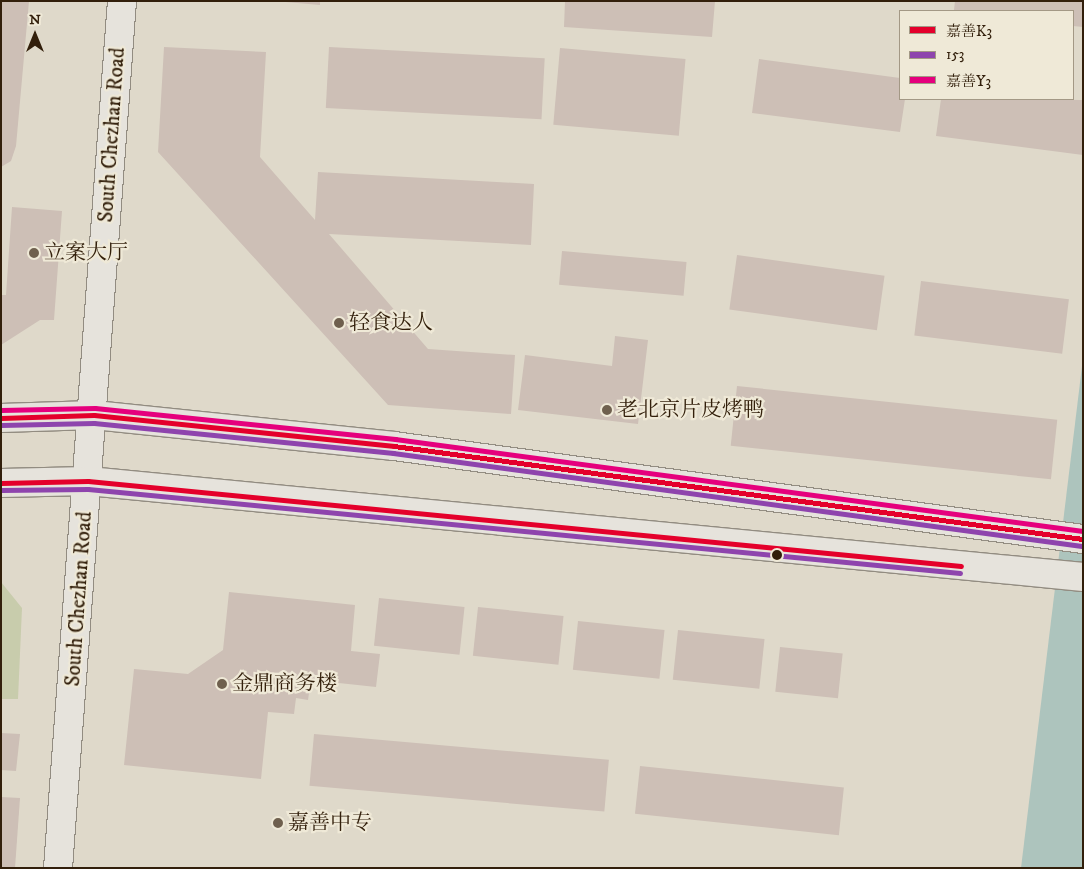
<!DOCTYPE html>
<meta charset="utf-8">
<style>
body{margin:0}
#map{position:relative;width:1084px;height:869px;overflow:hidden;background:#dfd9ca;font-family:"IM FELL DW Pica","Noto Serif SC",serif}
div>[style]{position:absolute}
.green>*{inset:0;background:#c8ccac}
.water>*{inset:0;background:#adc4bd}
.building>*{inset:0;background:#cdbfb6;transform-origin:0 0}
.roads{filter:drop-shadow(1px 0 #928c81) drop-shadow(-1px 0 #928c81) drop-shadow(0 1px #928c81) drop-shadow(0 -1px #928c81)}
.tertiary>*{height:28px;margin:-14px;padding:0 14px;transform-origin:14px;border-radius:14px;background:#e6e3dc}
.secondary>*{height:28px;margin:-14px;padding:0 14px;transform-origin:14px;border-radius:14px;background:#e6e3dc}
.bus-1>*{height:5px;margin:-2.5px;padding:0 2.5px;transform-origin:2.5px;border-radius:2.5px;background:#e4002b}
.bus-2>*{height:5px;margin:-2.5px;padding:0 2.5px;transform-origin:2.5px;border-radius:2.5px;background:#8e44ad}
.bus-3>*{height:5px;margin:-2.5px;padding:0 2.5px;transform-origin:2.5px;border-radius:2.5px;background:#e5007d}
.dots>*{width:14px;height:14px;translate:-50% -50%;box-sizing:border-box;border:2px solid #efe9d7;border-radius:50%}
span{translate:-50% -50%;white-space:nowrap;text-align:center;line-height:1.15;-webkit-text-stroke:4.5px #efe9d7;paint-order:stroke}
.street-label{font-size:21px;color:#321f0b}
.poi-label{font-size:21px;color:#321f0b}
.left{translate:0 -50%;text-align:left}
.frame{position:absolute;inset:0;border:2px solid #321f0b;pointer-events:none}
.legend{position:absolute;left:899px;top:10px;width:175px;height:90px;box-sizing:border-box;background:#efe9d7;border:1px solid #a39885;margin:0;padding:6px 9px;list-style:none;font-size:15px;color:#321f0b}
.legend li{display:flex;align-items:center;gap:10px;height:25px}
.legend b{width:25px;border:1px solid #a39885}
.north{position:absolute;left:10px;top:10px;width:50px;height:50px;-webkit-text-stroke:4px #efe9d7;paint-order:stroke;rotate:0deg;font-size:14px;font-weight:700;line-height:20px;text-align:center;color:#321f0b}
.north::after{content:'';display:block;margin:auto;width:18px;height:22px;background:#321f0b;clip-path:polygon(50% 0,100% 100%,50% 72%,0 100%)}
</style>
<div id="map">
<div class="green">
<i style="clip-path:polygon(1px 582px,22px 608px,18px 699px,1px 699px)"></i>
</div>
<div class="water">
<i style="clip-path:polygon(1083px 358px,1083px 863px,1082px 868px,1021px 868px)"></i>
</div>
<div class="building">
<i style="clip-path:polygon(1px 1px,29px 1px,16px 146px,11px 161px,1px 167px)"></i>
<i style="clip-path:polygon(274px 1px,320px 1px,320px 5px)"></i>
<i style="clip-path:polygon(565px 1px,715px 1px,712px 37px,564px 27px)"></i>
<i style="clip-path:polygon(955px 1px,1083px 1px,1083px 27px,1073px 26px,1073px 11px,966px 11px,954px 10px)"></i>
<i style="clip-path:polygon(164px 47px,266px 52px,260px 157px,315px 220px,318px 172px,534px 184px,531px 245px,329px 234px,428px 349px,515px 355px,511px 414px,388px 405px,158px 152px)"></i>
<i style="left:329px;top:47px;width:216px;height:61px;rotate:3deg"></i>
<i style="left:560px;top:48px;width:126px;height:77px;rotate:5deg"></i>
<i style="clip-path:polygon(759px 59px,900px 78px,900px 99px,905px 99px,900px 132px,752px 113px)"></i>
<i style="clip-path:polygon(941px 99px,1083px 100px,1083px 155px,936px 136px)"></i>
<i style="clip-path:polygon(12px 207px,62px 211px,54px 320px,40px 320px,1px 345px,1px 295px,6px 295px)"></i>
<i style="left:562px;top:251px;width:125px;height:34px;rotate:5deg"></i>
<i style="left:737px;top:255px;width:149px;height:55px;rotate:8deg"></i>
<i style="left:921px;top:281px;width:149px;height:55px;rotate:7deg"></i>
<i style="clip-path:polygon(615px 336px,648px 340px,638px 424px,518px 410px,525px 355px,612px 366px)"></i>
<i style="left:737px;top:386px;width:322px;height:60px;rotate:6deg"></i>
<i style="clip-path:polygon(229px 592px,355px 605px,351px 651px,380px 654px,376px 687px,311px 680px,308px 700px,296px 698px,294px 714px,268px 712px,261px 779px,124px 765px,134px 669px,188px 674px,223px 650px)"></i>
<i style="left:379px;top:598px;width:86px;height:48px;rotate:6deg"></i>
<i style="left:478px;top:607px;width:86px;height:49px;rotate:6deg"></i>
<i style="left:578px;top:621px;width:87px;height:49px;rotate:6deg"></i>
<i style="left:678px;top:630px;width:87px;height:50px;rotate:6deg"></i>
<i style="left:780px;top:647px;width:63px;height:45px;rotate:6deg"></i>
<i style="clip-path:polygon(1px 733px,20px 734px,16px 771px,1px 770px)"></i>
<i style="left:314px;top:734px;width:296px;height:52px;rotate:5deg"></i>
<i style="left:640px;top:766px;width:205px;height:48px;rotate:6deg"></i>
<i style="clip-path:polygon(1px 797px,20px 798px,15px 868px,1px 868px)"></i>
</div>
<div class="roads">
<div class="tertiary">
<i style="left:58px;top:868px;width:869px;rotate:-85.78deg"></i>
</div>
<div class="secondary">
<i style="left:1px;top:418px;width:93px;rotate:-1.8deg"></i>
<i style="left:94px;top:415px;width:302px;rotate:5.9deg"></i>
<i style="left:394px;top:446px;width:695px;rotate:7.69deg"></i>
<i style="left:1px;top:483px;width:87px;rotate:-1.3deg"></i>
<i style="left:88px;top:481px;width:1000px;rotate:5.51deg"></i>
</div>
</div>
<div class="bus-1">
<i style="left:1px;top:418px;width:93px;rotate:-1.8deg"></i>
<i style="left:94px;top:415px;width:302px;rotate:5.9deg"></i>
<i style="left:394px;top:446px;width:695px;rotate:7.69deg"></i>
<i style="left:1px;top:483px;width:87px;rotate:-1.3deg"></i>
<i style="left:88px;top:481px;width:877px;rotate:5.56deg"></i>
</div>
<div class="bus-2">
<i style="left:1px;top:425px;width:93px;rotate:-1.2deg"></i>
<i style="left:94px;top:423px;width:301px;rotate:5.7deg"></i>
<i style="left:393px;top:453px;width:695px;rotate:7.69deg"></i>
<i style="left:1px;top:490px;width:87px;rotate:-0.7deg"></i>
<i style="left:88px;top:489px;width:876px;rotate:5.5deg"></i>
</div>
<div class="bus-3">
<i style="left:1px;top:410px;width:94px;rotate:-1.2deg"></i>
<i style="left:95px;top:408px;width:302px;rotate:5.9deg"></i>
<i style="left:395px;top:439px;width:694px;rotate:7.62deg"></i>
</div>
<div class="dots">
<i style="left:34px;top:253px;background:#6f604e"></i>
<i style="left:339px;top:323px;background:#6f604e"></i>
<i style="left:607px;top:410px;background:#6f604e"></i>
<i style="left:777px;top:555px;background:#321f0b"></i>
<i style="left:222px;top:684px;background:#6f604e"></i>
<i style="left:278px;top:823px;background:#6f604e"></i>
</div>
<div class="street-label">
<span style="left:112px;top:135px;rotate:-86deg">South Chezhan Road</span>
<span style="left:79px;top:599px;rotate:-86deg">South Chezhan Road</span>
</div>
<div class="poi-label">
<span class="left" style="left:44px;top:253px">立案大厅</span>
<span class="left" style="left:349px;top:323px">轻食达人</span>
<span class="left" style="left:617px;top:410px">老北京片皮烤鸭</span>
<span class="left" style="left:232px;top:684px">金鼎商务楼</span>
<span class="left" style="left:288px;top:823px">嘉善中专</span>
</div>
<div class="frame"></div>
<ul class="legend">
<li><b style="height:6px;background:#e4002b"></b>嘉善K3</li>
<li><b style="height:6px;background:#8e44ad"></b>153</li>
<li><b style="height:6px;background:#e5007d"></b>嘉善Y3</li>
</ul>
<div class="north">N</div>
</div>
